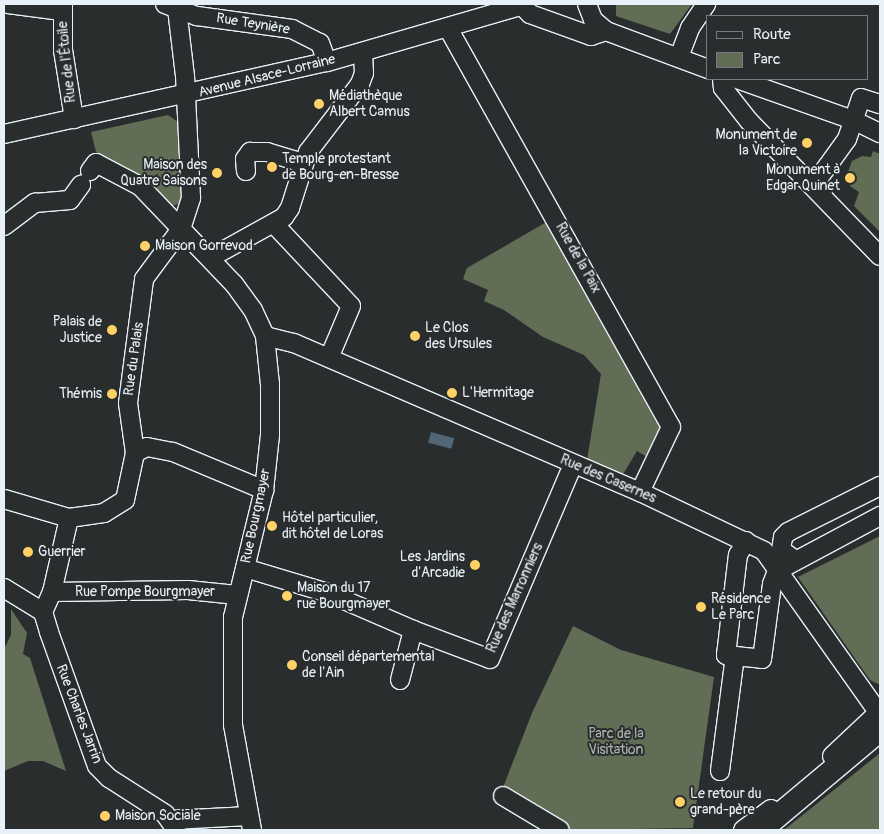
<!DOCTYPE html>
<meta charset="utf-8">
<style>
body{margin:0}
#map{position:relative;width:884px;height:834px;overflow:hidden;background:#2a2d2e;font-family:Pangolin,sans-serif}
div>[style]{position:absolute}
.green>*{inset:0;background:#616d54}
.water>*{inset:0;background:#526776;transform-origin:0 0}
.roads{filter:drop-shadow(1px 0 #e8f1f8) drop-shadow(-1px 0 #e8f1f8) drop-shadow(0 1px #e8f1f8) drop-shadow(0 -1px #e8f1f8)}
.minor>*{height:18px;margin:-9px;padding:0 9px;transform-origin:9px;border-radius:9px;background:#2a2d2e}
.major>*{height:22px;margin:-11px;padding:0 11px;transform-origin:11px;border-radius:11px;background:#2a2d2e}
.dots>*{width:14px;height:14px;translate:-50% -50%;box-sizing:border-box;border:2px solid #2a2d2e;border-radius:50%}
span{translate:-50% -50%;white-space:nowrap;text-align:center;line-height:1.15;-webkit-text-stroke:4px #2a2d2e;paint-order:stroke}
.street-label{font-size:14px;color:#e8f1f8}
.poi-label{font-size:14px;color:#e8f1f8}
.left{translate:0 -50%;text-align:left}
.right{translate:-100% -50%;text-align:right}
.park-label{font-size:14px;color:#abb6ae}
.frame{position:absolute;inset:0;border:5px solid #e8f1f8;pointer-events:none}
.legend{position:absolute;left:706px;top:15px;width:162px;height:65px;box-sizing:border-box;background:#2a2d2e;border:1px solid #767b7f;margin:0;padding:6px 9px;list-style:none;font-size:15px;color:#e8f1f8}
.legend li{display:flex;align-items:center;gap:10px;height:25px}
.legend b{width:25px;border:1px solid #767b7f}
</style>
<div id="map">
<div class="green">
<i style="clip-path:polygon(616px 4px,692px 4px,670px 34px,616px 16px)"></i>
<i style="clip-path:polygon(168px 115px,178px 122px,183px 164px,184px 202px,172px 206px,143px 177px,96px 152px,91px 132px)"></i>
<i style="clip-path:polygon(873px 151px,880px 154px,880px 232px,854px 206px,859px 192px,851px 187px,846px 177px,852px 161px,862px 156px,871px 157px)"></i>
<i style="clip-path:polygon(550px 220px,659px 413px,663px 435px,649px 458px,637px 451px,622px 476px,587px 460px,601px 374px,584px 355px,543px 337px,504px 310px,484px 301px,488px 290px,463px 279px,467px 268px)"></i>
<i style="clip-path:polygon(880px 536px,880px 683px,878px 684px,870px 680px,798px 577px)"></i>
<i style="clip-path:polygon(11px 609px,27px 633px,23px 654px,30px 658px,66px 771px,43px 761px,28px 761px,4px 771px,4px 649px,11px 635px)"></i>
<i style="clip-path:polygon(573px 626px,621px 650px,714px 677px,693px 828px,569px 830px,502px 790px,532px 713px)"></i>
<i style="clip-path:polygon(880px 753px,880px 830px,784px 830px)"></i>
</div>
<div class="water">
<i style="left:431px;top:432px;width:24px;height:11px;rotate:15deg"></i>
</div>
<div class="roads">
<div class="minor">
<i style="left:8px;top:4px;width:54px;rotate:7.4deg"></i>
<i style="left:63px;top:4px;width:46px;rotate:90deg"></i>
<i style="left:63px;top:50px;width:70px;rotate:80.9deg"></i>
<i style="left:165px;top:4px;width:34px;rotate:21deg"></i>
<i style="left:197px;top:16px;width:96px;rotate:7.8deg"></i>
<i style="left:292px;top:29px;width:31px;rotate:27deg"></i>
<i style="left:320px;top:43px;width:20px;rotate:70deg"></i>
<i style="left:587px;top:4px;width:17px;rotate:69deg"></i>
<i style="left:593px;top:20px;width:17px;rotate:40deg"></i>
<i style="left:606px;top:31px;width:109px;rotate:20.4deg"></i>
<i style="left:521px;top:5px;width:13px;rotate:45deg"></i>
<i style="left:530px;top:14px;width:65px;rotate:19.8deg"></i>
<i style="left:591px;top:36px;width:16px;rotate:-18deg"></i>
<i style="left:448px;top:28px;width:457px;rotate:60.8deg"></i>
<i style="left:671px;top:427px;width:72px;rotate:115.5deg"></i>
<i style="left:679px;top:57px;width:31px;rotate:-69deg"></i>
<i style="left:690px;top:28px;width:29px;rotate:-56deg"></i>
<i style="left:722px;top:79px;width:9px;rotate:84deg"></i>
<i style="left:723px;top:88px;width:42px;rotate:51.8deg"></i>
<i style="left:749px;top:121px;width:188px;rotate:45.9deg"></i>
<i style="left:737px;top:79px;width:123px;rotate:19.5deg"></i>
<i style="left:853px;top:120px;width:30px;rotate:26deg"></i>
<i style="left:4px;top:134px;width:331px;rotate:-12.6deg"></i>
<i style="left:327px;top:62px;width:207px;rotate:-16.2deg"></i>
<i style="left:90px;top:171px;width:10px;rotate:-53deg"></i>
<i style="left:96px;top:163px;width:50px;rotate:27.6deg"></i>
<i style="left:140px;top:186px;width:136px;rotate:46.2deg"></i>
<i style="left:234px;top:284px;width:32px;rotate:54deg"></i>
<i style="left:253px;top:310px;width:29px;rotate:65deg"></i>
<i style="left:265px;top:336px;width:48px;rotate:84.1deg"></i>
<i style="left:270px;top:384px;width:51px;rotate:90deg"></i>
<i style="left:270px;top:435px;width:55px;rotate:96.2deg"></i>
<i style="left:264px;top:490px;width:131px;rotate:103.7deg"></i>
<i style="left:233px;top:617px;width:108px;rotate:90deg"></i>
<i style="left:233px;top:725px;width:107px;rotate:79.7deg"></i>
<i style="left:246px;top:171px;width:12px;rotate:-95deg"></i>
<i style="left:245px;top:159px;width:9px;rotate:-54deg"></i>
<i style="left:250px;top:152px;width:17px"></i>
<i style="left:267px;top:152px;width:38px;rotate:17deg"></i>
<i style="left:813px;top:186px;width:58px;rotate:-54.1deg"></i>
<i style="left:847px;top:139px;width:43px;rotate:-71.1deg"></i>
<i style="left:861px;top:98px;width:20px;rotate:18deg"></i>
<i style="left:274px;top:224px;width:112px;rotate:46.8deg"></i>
<i style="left:351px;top:306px;width:56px;rotate:112.9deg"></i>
<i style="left:4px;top:226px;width:39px;rotate:-37deg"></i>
<i style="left:35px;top:203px;width:35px;rotate:-5deg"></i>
<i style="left:70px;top:200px;width:19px;rotate:-54deg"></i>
<i style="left:210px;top:258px;width:85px;rotate:-29deg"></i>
<i style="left:284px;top:217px;width:11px;rotate:-56deg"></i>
<i style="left:290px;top:208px;width:59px;rotate:-72.2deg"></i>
<i style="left:308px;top:152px;width:86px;rotate:-52.6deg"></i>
<i style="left:360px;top:84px;width:12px;rotate:-70deg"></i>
<i style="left:364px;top:73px;width:21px;rotate:-93deg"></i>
<i style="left:265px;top:336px;width:30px;rotate:14deg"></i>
<i style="left:294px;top:343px;width:377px;rotate:23.3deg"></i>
<i style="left:640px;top:492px;width:137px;rotate:25.4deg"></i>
<i style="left:764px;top:551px;width:201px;rotate:54.7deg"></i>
<i style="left:135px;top:453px;width:13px;rotate:-27deg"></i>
<i style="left:147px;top:447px;width:26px;rotate:11deg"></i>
<i style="left:173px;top:452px;width:99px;rotate:22.7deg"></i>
<i style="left:4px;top:499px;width:68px;rotate:16.3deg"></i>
<i style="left:69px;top:518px;width:35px;rotate:-8deg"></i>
<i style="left:104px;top:513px;width:25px;rotate:-32deg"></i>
<i style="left:125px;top:500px;width:48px;rotate:-78deg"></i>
<i style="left:135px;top:453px;width:50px;rotate:-98deg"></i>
<i style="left:128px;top:403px;width:125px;rotate:-82.6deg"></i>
<i style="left:144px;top:279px;width:62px;rotate:-53.5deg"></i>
<i style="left:181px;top:229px;width:33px;rotate:-72deg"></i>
<i style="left:191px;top:198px;width:122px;rotate:-92.8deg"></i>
<i style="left:185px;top:76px;width:67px;rotate:-96.8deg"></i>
<i style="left:69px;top:518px;width:76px;rotate:102.9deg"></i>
<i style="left:52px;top:592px;width:22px;rotate:114deg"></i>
<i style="left:43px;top:612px;width:21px;rotate:73deg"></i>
<i style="left:49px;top:632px;width:142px;rotate:70.3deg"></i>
<i style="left:97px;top:766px;width:17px;rotate:45deg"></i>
<i style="left:109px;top:778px;width:67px;rotate:32.7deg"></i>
<i style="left:165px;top:814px;width:19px;rotate:55deg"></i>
<i style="left:795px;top:560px;width:17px;rotate:-144deg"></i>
<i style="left:781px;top:550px;width:13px;rotate:-81deg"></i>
<i style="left:783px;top:537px;width:7px;rotate:-45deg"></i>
<i style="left:788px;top:532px;width:103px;rotate:-26.6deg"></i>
<i style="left:245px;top:568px;width:87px;rotate:16.8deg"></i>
<i style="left:328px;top:593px;width:93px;rotate:23.5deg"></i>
<i style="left:413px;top:630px;width:82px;rotate:20.6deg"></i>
<i style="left:490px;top:659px;width:212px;rotate:-66.9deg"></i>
<i style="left:4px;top:588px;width:46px;rotate:31.6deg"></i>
<i style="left:52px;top:592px;width:136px;rotate:-0.8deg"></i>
<i style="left:188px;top:590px;width:49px;rotate:5.8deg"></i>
<i style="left:735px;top:656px;width:9px;rotate:-174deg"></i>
<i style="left:726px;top:655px;width:101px;rotate:-83.2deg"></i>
<i style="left:738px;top:555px;width:16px;rotate:-60deg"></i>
<i style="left:400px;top:680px;width:52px;rotate:-75.4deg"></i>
<i style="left:832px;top:756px;width:66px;rotate:-43.2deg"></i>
<i style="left:720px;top:771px;width:116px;rotate:-82.6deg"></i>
<i style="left:735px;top:656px;width:27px;rotate:6deg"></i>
<i style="left:762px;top:659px;width:76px;rotate:-82.4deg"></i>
<i style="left:772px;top:584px;width:14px;rotate:-69deg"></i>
<i style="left:777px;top:571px;width:117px;rotate:-28.1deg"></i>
<i style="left:503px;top:796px;width:66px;rotate:30.8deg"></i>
<i style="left:172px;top:820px;width:77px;rotate:-3deg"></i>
<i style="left:743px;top:830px;width:35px;rotate:-37deg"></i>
</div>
<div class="major">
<i style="left:761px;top:830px;width:155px;rotate:-40deg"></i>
</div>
</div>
<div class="dots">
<i style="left:319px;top:104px;background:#ffd166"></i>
<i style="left:807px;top:143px;background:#ffd166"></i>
<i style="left:272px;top:167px;background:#ffd166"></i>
<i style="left:217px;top:173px;background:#ffd166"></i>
<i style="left:850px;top:178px;background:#ffd166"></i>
<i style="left:145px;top:246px;background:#ffd166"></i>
<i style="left:112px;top:330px;background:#ffd166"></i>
<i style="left:415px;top:336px;background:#ffd166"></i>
<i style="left:452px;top:393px;background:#ffd166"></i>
<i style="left:112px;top:394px;background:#ffd166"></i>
<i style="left:272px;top:526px;background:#ffd166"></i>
<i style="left:28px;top:552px;background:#ffd166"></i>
<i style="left:475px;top:565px;background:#ffd166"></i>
<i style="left:287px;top:596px;background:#ffd166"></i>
<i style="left:701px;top:607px;background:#ffd166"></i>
<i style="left:292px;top:665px;background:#ffd166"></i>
<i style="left:680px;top:802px;background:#ffd166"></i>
<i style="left:105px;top:816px;background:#ffd166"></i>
</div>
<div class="street-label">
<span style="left:253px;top:24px;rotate:9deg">Rue Teynière</span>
<span style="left:67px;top:62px;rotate:-96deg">Rue de l'Étoile</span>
<span style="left:267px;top:76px;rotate:-14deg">Avenue Alsace-Lorraine</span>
<span style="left:578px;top:258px;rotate:61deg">Rue de la Paix</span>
<span style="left:134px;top:359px;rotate:-82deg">Rue du Palais</span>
<span style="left:608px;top:479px;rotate:23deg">Rue des Casernes</span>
<span style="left:256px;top:516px;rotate:-78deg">Rue Bourgmayer</span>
<span style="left:145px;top:592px">Rue Pompe Bourgmayer</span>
<span style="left:515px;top:598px;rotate:-66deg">Rue des Marronniers</span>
<span style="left:79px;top:714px;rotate:69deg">Rue Charles Jarrin</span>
</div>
<div class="poi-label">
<span class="left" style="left:329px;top:104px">Médiathèque<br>Albert Camus</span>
<span class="right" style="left:797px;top:143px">Monument de<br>la Victoire</span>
<span class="left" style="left:282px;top:167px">Temple protestant<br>de Bourg-en-Bresse</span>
<span class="right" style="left:207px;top:173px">Maison des<br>Quatre Saisons</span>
<span class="right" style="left:840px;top:178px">Monument à<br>Edgar Quinet</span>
<span class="left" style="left:155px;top:246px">Maison Gorrevod</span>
<span class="right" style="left:102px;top:330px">Palais de<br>Justice</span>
<span class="left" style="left:425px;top:336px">Le Clos<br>des Ursules</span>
<span class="left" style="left:462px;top:393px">L'Hermitage</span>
<span class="right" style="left:102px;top:394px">Thémis</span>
<span class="left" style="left:282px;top:526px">Hôtel particulier,<br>dit hôtel de Loras</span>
<span class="left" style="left:38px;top:552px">Guerrier</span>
<span class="right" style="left:465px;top:565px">Les Jardins<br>d'Arcadie</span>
<span class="left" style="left:297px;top:596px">Maison du 17<br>rue Bourgmayer</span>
<span class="left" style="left:711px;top:607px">Résidence<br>Le Parc</span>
<span class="left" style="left:302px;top:665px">Conseil départemental<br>de l'Ain</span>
<span class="left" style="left:690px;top:802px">Le retour du<br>grand-père</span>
<span class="left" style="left:115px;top:816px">Maison Sociale</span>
</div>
<div class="park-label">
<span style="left:616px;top:742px">Parc de la<br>Visitation</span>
</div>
<div class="frame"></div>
<ul class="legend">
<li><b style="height:6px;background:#2a2d2e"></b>Route</li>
<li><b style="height:14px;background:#616d54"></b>Parc</li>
</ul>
</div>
